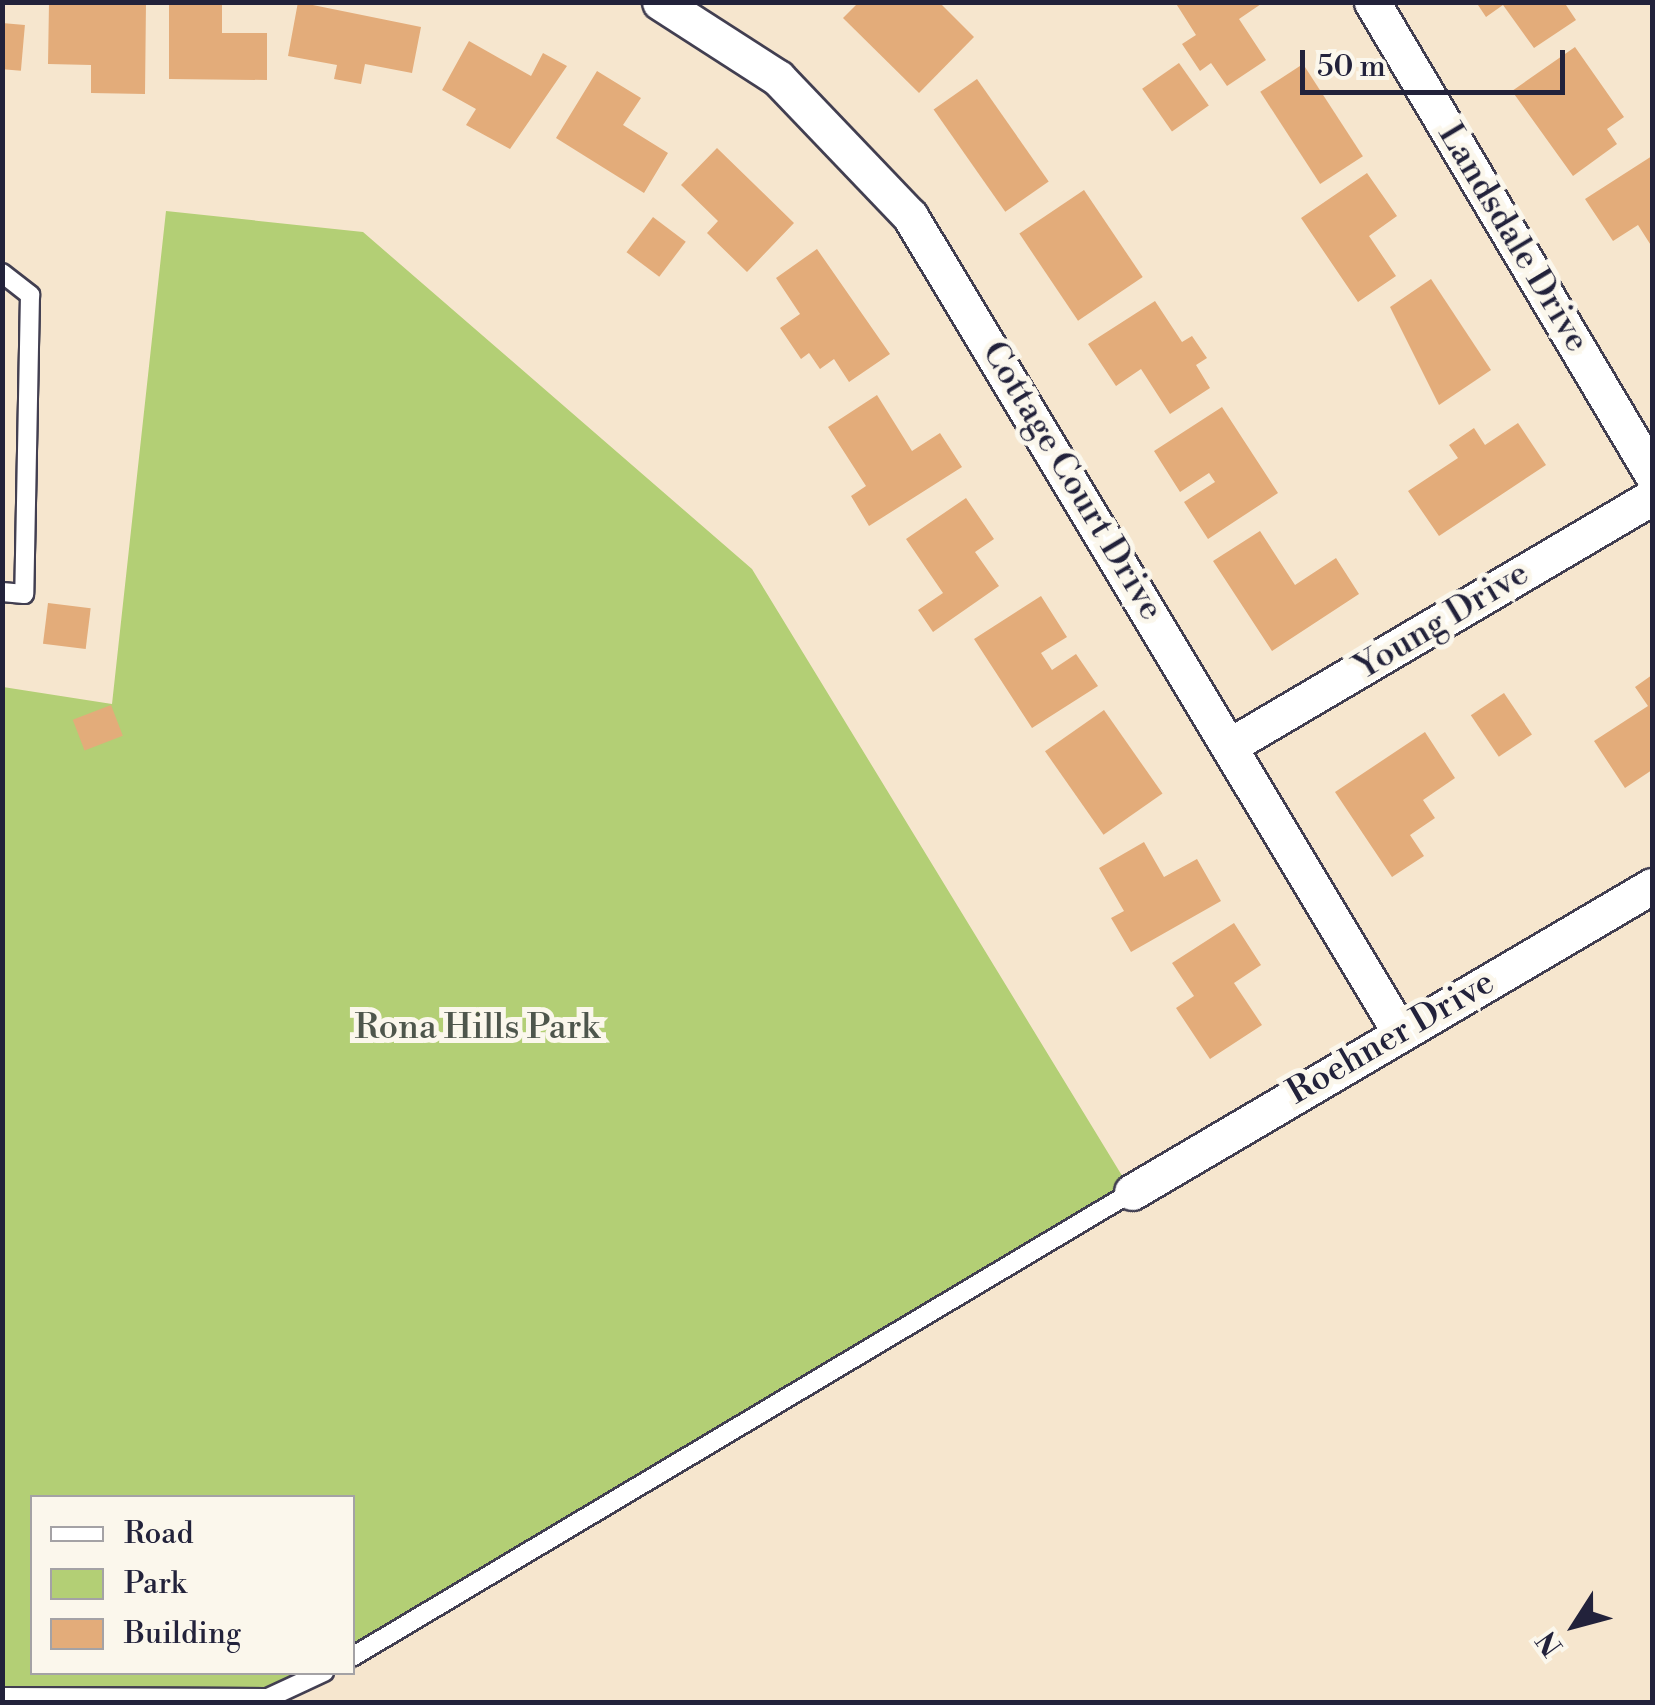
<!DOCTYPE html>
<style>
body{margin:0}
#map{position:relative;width:1655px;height:1705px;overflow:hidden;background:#f6e6ce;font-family:"Libre Bodoni",serif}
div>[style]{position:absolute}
.green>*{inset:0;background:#b3cf75}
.building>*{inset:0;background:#e3ac7a;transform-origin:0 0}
.roads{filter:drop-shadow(2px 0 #423f51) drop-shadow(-2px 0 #423f51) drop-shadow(0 2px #423f51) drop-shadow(0 -2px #423f51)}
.lane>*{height:18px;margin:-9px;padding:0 9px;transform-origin:9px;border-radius:9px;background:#fff}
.street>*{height:35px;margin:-17.5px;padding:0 17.5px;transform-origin:17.5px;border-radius:17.5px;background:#fff}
span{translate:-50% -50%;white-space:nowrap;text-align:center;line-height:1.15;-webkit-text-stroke:10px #fbf7ec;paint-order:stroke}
.street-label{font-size:35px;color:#22223b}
.park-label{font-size:35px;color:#4e564c}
.frame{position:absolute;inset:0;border:5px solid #22223b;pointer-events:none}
.legend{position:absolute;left:30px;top:1495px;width:325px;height:180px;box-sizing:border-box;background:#fbf7ec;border:2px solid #a4a2a5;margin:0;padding:12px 18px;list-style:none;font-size:30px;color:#22223b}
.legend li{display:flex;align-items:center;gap:20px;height:50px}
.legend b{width:50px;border:2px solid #a4a2a5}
.north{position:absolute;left:1525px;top:1575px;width:100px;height:100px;-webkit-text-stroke:8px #fbf7ec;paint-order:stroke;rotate:234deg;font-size:28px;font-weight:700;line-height:40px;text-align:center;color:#22223b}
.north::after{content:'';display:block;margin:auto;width:35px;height:45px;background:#22223b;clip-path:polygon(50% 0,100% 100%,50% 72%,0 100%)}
.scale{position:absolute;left:1300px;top:50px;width:265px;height:45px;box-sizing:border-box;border:5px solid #22223b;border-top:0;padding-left:12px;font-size:30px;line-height:35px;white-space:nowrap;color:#22223b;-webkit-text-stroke:8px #fbf7ec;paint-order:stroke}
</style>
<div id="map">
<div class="green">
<i style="clip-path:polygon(166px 211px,363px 232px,752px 569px,1132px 1192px,353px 1657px,352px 1498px,32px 1498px,32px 1672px,324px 1673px,268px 1698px,3px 1697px,3px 687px,112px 704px)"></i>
</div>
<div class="building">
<i style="clip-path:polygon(49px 2px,146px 2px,145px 94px,91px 93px,91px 65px,48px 64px)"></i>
<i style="clip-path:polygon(169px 2px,222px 2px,222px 33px,267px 33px,267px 80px,169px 79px)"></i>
<i style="clip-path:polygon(298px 2px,421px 27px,412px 73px,365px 64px,361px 84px,334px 79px,337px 65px,288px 56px)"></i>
<i style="clip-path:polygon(859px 2px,939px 2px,974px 37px,919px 93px,843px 18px)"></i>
<i style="clip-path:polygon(1175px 2px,1264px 2px,1239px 19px,1266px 60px,1227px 86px,1211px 63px,1200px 71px,1182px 44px,1196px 35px)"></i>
<i style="clip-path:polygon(1476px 2px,1564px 2px,1576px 20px,1534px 48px,1503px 5px,1486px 17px)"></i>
<i style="left:2px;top:23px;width:23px;height:46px;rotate:5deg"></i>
<i style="clip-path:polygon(469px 41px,531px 76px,543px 53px,567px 66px,510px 149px,466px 125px,476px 109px,442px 90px)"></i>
<i style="clip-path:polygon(1575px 47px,1624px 117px,1607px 129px,1617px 144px,1573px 176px,1512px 91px)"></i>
<i style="left:1179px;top:63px;width:52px;height:45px;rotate:55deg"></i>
<i style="left:1303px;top:64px;width:110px;height:51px;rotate:57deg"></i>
<i style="clip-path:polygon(597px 71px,641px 98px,623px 125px,668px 153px,644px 193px,556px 138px)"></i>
<i style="left:977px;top:79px;width:125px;height:53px;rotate:55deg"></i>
<i style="clip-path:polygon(717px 148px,794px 223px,747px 272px,707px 233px,718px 221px,681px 185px)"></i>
<i style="clip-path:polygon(1652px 156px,1652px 247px,1638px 225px,1613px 241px,1585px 199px)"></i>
<i style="clip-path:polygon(1367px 173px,1397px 216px,1369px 236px,1396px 276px,1358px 302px,1301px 218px)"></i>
<i style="left:1084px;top:190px;width:105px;height:78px;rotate:56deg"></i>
<i style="left:653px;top:217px;width:41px;height:44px;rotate:37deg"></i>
<i style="clip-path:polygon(817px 249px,890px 354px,849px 382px,834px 359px,820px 369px,809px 353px,801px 359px,780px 328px,800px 314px,776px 278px)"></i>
<i style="clip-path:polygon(1431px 279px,1491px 370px,1439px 405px,1390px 307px)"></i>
<i style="clip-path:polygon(1155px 301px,1182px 342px,1192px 336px,1207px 358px,1196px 365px,1210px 388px,1170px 414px,1141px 369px,1116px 386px,1088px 344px)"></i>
<i style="clip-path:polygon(877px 395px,912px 451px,940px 433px,962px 467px,869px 526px,851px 496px,866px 486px,828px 427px)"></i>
<i style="clip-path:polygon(1222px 407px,1278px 493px,1208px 539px,1184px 502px,1215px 482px,1209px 473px,1180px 492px,1154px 451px)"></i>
<i style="clip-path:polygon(1518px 423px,1546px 465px,1439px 536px,1408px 491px,1458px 458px,1449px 445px,1474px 428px,1485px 445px)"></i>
<i style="clip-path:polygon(966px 498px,994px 539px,975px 552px,999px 586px,933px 632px,918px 610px,943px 593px,906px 539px)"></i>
<i style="clip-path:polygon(1260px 531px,1295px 585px,1336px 558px,1359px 594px,1272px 651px,1213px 561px)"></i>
<i style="clip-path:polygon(1041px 596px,1067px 637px,1041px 653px,1052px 670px,1076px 654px,1098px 686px,1032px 728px,974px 639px)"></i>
<i style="left:48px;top:603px;width:43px;height:41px;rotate:7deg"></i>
<i style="clip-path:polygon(1652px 675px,1652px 770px,1625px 788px,1594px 741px,1648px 706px,1635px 687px)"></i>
<i style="left:1504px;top:693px;width:50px;height:40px;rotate:56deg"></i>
<i style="left:111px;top:705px;width:33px;height:41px;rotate:69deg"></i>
<i style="left:1104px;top:710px;width:102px;height:72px;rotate:55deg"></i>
<i style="clip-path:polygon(1425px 732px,1455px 778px,1423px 800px,1435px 818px,1410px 835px,1424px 856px,1392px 877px,1335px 792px)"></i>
<i style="clip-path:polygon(1144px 842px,1164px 877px,1197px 859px,1221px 901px,1131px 952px,1111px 918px,1124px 911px,1099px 868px)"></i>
<i style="clip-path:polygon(1234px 923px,1261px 965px,1234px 983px,1262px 1025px,1210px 1059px,1176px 1008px,1194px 996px,1172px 963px)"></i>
</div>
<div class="roads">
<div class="lane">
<i style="left:2px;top:273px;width:36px;rotate:38deg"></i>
<i style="left:30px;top:295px;width:299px;rotate:91.1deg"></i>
<i style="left:24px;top:594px;width:22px;rotate:-175deg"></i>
<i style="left:352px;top:1657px;width:908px;rotate:-30.8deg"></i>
<i style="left:2px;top:1697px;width:266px;rotate:0.2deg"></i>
<i style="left:268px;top:1698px;width:62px;rotate:-24.9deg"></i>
</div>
<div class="street">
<i style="left:660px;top:2px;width:140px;rotate:32.8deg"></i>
<i style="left:778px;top:78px;width:191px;rotate:46.3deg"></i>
<i style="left:910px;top:216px;width:952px;rotate:59.02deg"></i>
<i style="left:1372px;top:2px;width:549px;rotate:59.32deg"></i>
<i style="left:1231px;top:745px;width:489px;rotate:-30.5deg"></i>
<i style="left:1132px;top:1192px;width:603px;rotate:-30.48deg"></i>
</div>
</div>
<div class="street-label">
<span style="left:1513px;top:238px;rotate:59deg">Landsdale Drive</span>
<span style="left:1072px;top:481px;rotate:59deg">Cottage Court Drive</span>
<span style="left:1442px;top:621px;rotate:-31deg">Young Drive</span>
<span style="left:1391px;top:1038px;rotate:-30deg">Roehner Drive</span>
</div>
<div class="park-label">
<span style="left:477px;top:1028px">Rona Hills Park</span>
</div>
<div class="frame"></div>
<ul class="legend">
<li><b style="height:12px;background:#fff"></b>Road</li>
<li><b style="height:28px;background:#b3cf75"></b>Park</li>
<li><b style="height:28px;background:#e3ac7a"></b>Building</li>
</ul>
<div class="north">N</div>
<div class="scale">50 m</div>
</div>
